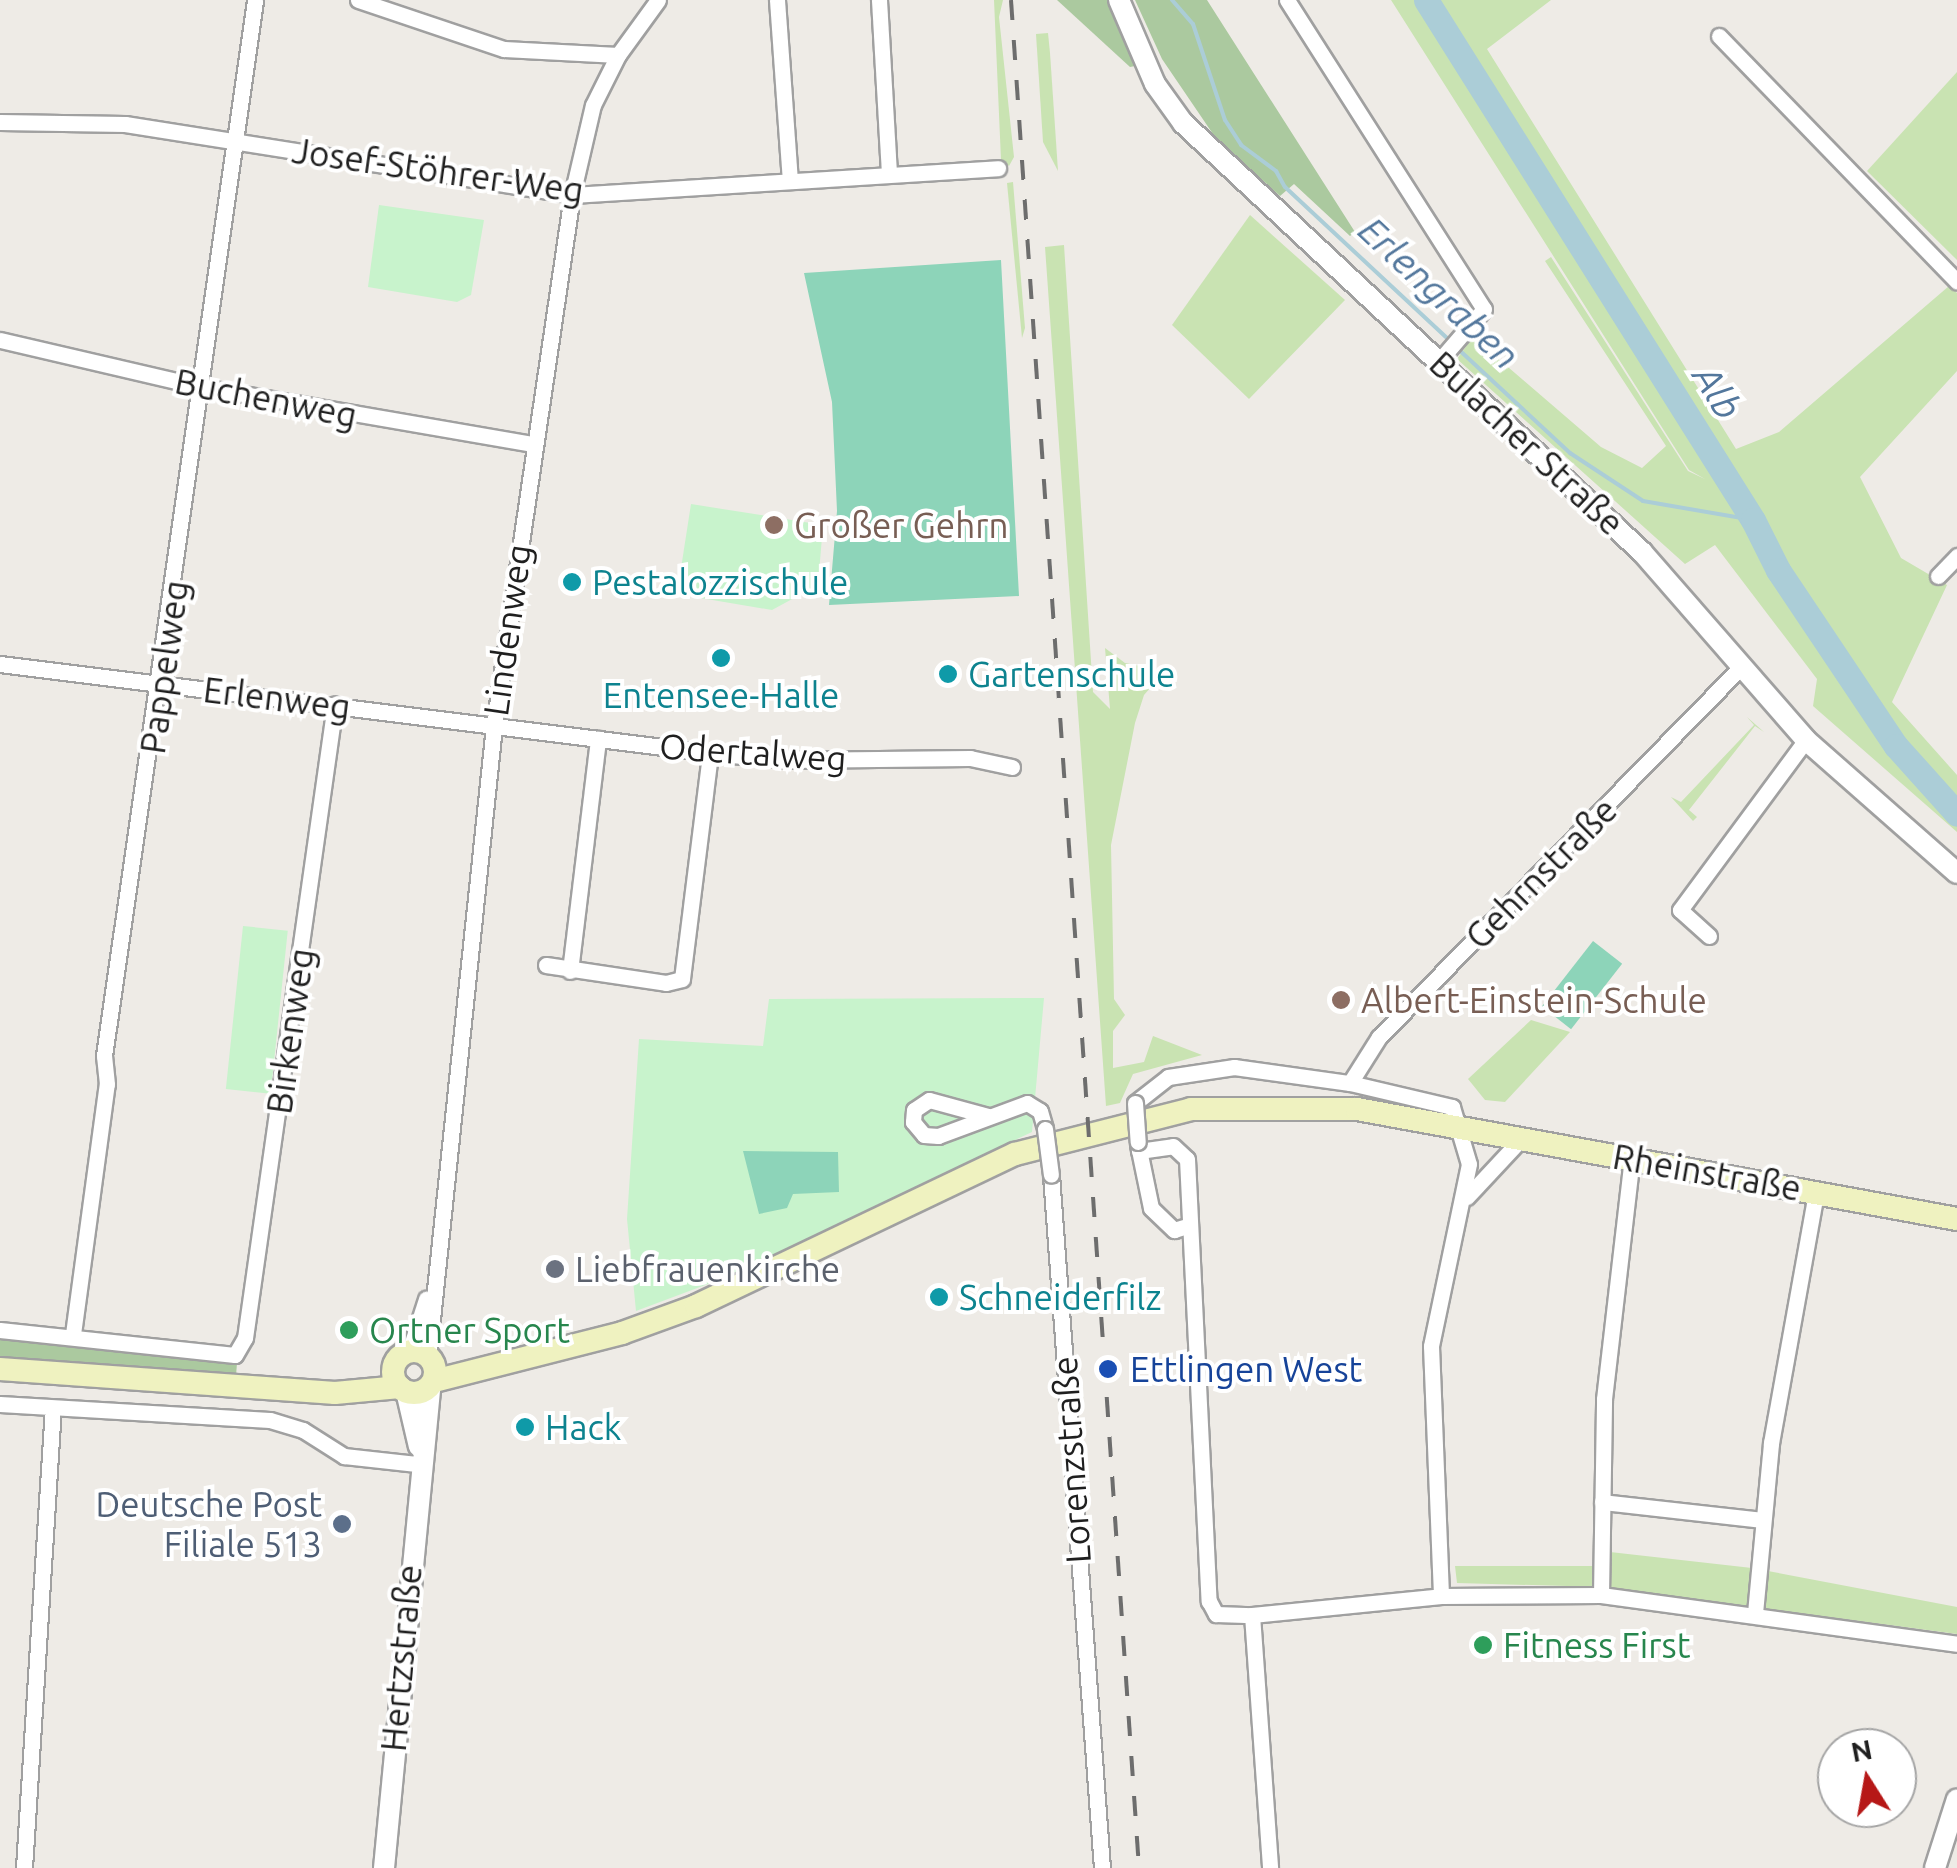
<!DOCTYPE html>
<meta charset="utf-8">
<style>
body{margin:0}
#map{position:relative;width:1957px;height:1868px;overflow:hidden;background:#eeebe6;font-family:Ubuntu,sans-serif}
div>[style]{position:absolute}
.grass>*{inset:0;background:#c9e3b2}
.forest>*{inset:0;background:#abc99f}
.park>*{inset:0;background:#c8f3cc;transform-origin:0 0}
.pitch>*{inset:0;background:#8dd4b9;transform-origin:0 0}
.stream>*{height:4px;margin:-2px;padding:0 2px;transform-origin:2px;border-radius:2px;background:#abcdd7}
.river>*{height:25px;margin:-12.5px;padding:0 12.5px;transform-origin:12.5px;border-radius:12.5px;background:#abcdd7}
.roads{filter:drop-shadow(2px 0 #a0a0a0) drop-shadow(-2px 0 #a0a0a0) drop-shadow(0 2px #a0a0a0) drop-shadow(0 -2px #a0a0a0)}
.minor>*{height:15px;margin:-7.5px;padding:0 7.5px;transform-origin:7.5px;border-radius:7.5px;background:#fff}
.tertiary>*{height:20px;margin:-10px;padding:0 10px;transform-origin:10px;border-radius:10px;background:#fff}
.secondary>*{height:22px;margin:-11px;padding:0 11px;transform-origin:11px;border-radius:11px;background:#eff2c0}
.secondary>.ring{margin:-11px;padding:0;box-sizing:content-box;background:none;border:22px solid #eff2c0;border-radius:50%}
.rail>*{height:4px;margin-top:-2px;transform-origin:0;background:repeating-linear-gradient(90deg,#6d6d6d 0 20px,transparent 0 40px)}
.bridges{filter:drop-shadow(2px 0 #a0a0a0) drop-shadow(-2px 0 #a0a0a0) drop-shadow(0 2px #a0a0a0) drop-shadow(0 -2px #a0a0a0)}
.minor-bridge>*{height:15px;margin:-7.5px;padding:0 7.5px;transform-origin:7.5px;border-radius:7.5px;background:#fff}
.dots>*{width:28px;height:28px;translate:-50% -50%;box-sizing:border-box;border:5px solid #fff;border-radius:50%}
span{translate:-50% -50%;white-space:nowrap;text-align:center;line-height:1.15;-webkit-text-stroke:8px #fff;paint-order:stroke}
.street-label{font-size:35px;color:#1f1f1f}
.education-label{font-size:35px;color:#785e54}
.left{translate:0 -50%;text-align:left}
.culture-label{font-size:35px;color:#0d838f}
.worship-label{font-size:35px;color:#5b616d}
.leisure-label{font-size:35px;color:#27864d}
.transit-label{font-size:35px;color:#164399}
.service-label{font-size:35px;color:#4e5e75}
.right{translate:-100% -50%;text-align:right}
.water-label{font-size:38px;color:#53779c;font-style:italic}
.north{position:absolute;left:1817px;top:1728px;width:100px;height:100px;box-sizing:border-box;background:#fff;border:2px solid #a5a5a5;border-radius:50%;rotate:349deg;font-size:28px;font-weight:700;line-height:40px;text-align:center;color:#1f1f1f}
.north::after{content:'';display:block;margin:auto;width:35px;height:45px;background:#b61817;clip-path:polygon(50% 0,100% 100%,50% 72%,0 100%)}
</style>
<div id="map">
<div class="grass">
<i style="clip-path:polygon(994px 0,1003px 0,999px 17px,1014px 157px,1009px 166px,1001px 160px)"></i>
<i style="clip-path:polygon(1391px 0,1551px 0,1487px 49px,1736px 449px,1779px 432px,1949px 286px,1957px 293px,1957px 371px,1860px 477px,1901px 558px,1947px 585px,1892px 702px,1957px 775px,1957px 832px,1813px 706px,1817px 679px,1715px 545px,1685px 564px,1457px 359px,1473px 337px,1601px 447px,1642px 468px,1666px 446px,1545px 261px,1551px 257px,1688px 471px,1705px 479px,1689px 470px)"></i>
<i style="clip-path:polygon(1048px 33px,1050px 53px,1058px 171px,1043px 142px,1036px 34px)"></i>
<i style="clip-path:polygon(1957px 72px,1957px 260px,1867px 171px)"></i>
<i style="clip-path:polygon(1013px 182px,1025px 328px,1022px 338px,1007px 183px)"></i>
<i style="clip-path:polygon(1250px 215px,1345px 300px,1249px 399px,1172px 325px)"></i>
<i style="clip-path:polygon(1064px 245px,1093px 692px,1110px 709px,1105px 648px,1125px 663px,1165px 671px,1144px 695px,1135px 723px,1111px 845px,1114px 999px,1125px 1015px,1113px 1031px,1113px 1068px,1144px 1062px,1153px 1036px,1202px 1055px,1133px 1074px,1120px 1103px,1106px 1106px,1045px 247px)"></i>
<i style="clip-path:polygon(1747px 717px,1764px 732px,1755px 726px,1689px 810px,1697px 817px,1693px 821px,1671px 797px,1681px 802px,1754px 725px)"></i>
<i style="clip-path:polygon(1531px 1020px,1570px 1032px,1505px 1102px,1485px 1100px,1468px 1079px)"></i>
<i style="clip-path:polygon(1610px 1552px,1752px 1568px,1957px 1607px,1957px 1634px,1601px 1587px,1457px 1583px,1455px 1566px,1609px 1566px)"></i>
</div>
<div class="forest">
<i style="clip-path:polygon(1057px 0,1108px 0,1135px 66px,1130px 67px)"></i>
<i style="clip-path:polygon(1135px 0,1207px 0,1355px 232px,1350px 236px,1294px 184px,1280px 196px,1215px 137px,1162px 59px)"></i>
<i style="clip-path:polygon(0 1338px,237px 1363px,236px 1376px,0 1362px)"></i>
</div>
<div class="park">
<i style="clip-path:polygon(379px 205px,484px 220px,471px 295px,457px 302px,368px 287px)"></i>
<i style="clip-path:polygon(691px 504px,823px 525px,818px 585px,772px 610px,677px 594px)"></i>
<i style="left:243px;top:926px;width:45px;height:164px;rotate:6deg"></i>
<i style="clip-path:polygon(1044px 998px,1032px 1132px,724px 1278px,636px 1311px,627px 1219px,639px 1039px,763px 1046px,769px 999px)"></i>
</div>
<div class="pitch">
<i style="clip-path:polygon(1001px 260px,1019px 596px,829px 605px,837px 511px,832px 402px,804px 273px)"></i>
<i style="left:1593px;top:941px;width:37px;height:83px;rotate:38deg"></i>
<i style="clip-path:polygon(743px 1151px,838px 1152px,839px 1192px,793px 1194px,787px 1208px,759px 1214px)"></i>
</div>
<div class="stream">
<i style="left:1172px;top:0;width:32px;rotate:49deg"></i>
<i style="left:1193px;top:24px;width:101px;rotate:71.6deg"></i>
<i style="left:1225px;top:120px;width:30px;rotate:57deg"></i>
<i style="left:1241px;top:145px;width:44px;rotate:36.6deg"></i>
<i style="left:1276px;top:171px;width:18px;rotate:61deg"></i>
<i style="left:1285px;top:187px;width:224px;rotate:43deg"></i>
<i style="left:1456px;top:347px;width:156px;rotate:42.9deg"></i>
<i style="left:1570px;top:453px;width:87px;rotate:33.3deg"></i>
<i style="left:1643px;top:501px;width:112px;rotate:9.8deg"></i>
</div>
<div class="river">
<i style="left:1426px;top:0;width:614px;rotate:57.84deg"></i>
<i style="left:1753px;top:520px;width:56px;rotate:63.4deg"></i>
<i style="left:1778px;top:570px;width:212px;rotate:56.2deg"></i>
<i style="left:1896px;top:746px;width:91px;rotate:48.1deg"></i>
</div>
<div class="roads">
<div class="minor">
<i style="left:358px;top:0;width:154px;rotate:18.6deg"></i>
<i style="left:504px;top:49px;width:114px;rotate:3deg"></i>
<i style="left:777px;top:0;width:180px;rotate:85.9deg"></i>
<i style="left:879px;top:0;width:173px;rotate:86.7deg"></i>
<i style="left:1287px;top:0;width:366px;rotate:57.5deg"></i>
<i style="left:1484px;top:309px;width:67px;rotate:130.8deg"></i>
<i style="left:1719px;top:36px;width:342px;rotate:45.9deg"></i>
<i style="left:0;top:122px;width:125px;rotate:0.9deg"></i>
<i style="left:125px;top:124px;width:453px;rotate:9deg"></i>
<i style="left:572px;top:195px;width:427px;rotate:-3.6deg"></i>
<i style="left:0;top:340px;width:207px;rotate:13.1deg"></i>
<i style="left:202px;top:387px;width:336px;rotate:9.8deg"></i>
<i style="left:1938px;top:576px;width:28px;rotate:-46deg"></i>
<i style="left:0;top:664px;width:716px;rotate:7.14deg"></i>
<i style="left:710px;top:753px;width:76px;rotate:5.3deg"></i>
<i style="left:786px;top:760px;width:184px;rotate:-0.6deg"></i>
<i style="left:970px;top:758px;width:43px;rotate:12.1deg"></i>
<i style="left:1709px;top:936px;width:39px;rotate:-138deg"></i>
<i style="left:1680px;top:910px;width:212px;rotate:-53.5deg"></i>
<i style="left:546px;top:965px;width:121px;rotate:8.5deg"></i>
<i style="left:666px;top:983px;width:16px;rotate:-14deg"></i>
<i style="left:682px;top:979px;width:228px;rotate:-82.9deg"></i>
<i style="left:570px;top:971px;width:234px;rotate:-83.1deg"></i>
<i style="left:1350px;top:1083px;width:54px;rotate:-57.8deg"></i>
<i style="left:1379px;top:1037px;width:515px;rotate:-45.63deg"></i>
<i style="left:1135px;top:1103px;width:42px;rotate:-38.2deg"></i>
<i style="left:1168px;top:1077px;width:67px;rotate:-8.6deg"></i>
<i style="left:1234px;top:1067px;width:117px;rotate:7.9deg"></i>
<i style="left:1350px;top:1083px;width:105px;rotate:13.2deg"></i>
<i style="left:1452px;top:1107px;width:59px;rotate:73.4deg"></i>
<i style="left:1469px;top:1164px;width:186px;rotate:101.8deg"></i>
<i style="left:1431px;top:1346px;width:250px;rotate:87.7deg"></i>
<i style="left:988px;top:1116px;width:61px;rotate:-164.8deg"></i>
<i style="left:929px;top:1100px;width:18px;rotate:146deg"></i>
<i style="left:914px;top:1110px;width:12px;rotate:95deg"></i>
<i style="left:913px;top:1122px;width:17px;rotate:50deg"></i>
<i style="left:924px;top:1135px;width:14px;rotate:4deg"></i>
<i style="left:938px;top:1136px;width:95px;rotate:-20.3deg"></i>
<i style="left:1027px;top:1103px;width:15px;rotate:32deg"></i>
<i style="left:1040px;top:1111px;width:19px;rotate:74deg"></i>
<i style="left:1138px;top:1145px;width:64px;rotate:78.3deg"></i>
<i style="left:1151px;top:1208px;width:32px;rotate:44deg"></i>
<i style="left:1174px;top:1230px;width:14px;rotate:-17deg"></i>
<i style="left:1139px;top:1151px;width:34px;rotate:-8deg"></i>
<i style="left:1173px;top:1146px;width:19px;rotate:43deg"></i>
<i style="left:1187px;top:1159px;width:443px;rotate:87.2deg"></i>
<i style="left:1209px;top:1601px;width:15px;rotate:62deg"></i>
<i style="left:1216px;top:1614px;width:36px;rotate:2deg"></i>
<i style="left:1252px;top:1615px;width:254px;rotate:85.9deg"></i>
<i style="left:1051px;top:1175px;width:695px;rotate:85.79deg"></i>
<i style="left:1467px;top:1197px;width:79px;rotate:-47deg"></i>
<i style="left:0;top:1330px;width:236px;rotate:6.1deg"></i>
<i style="left:235px;top:1355px;width:20px;rotate:-60deg"></i>
<i style="left:245px;top:1338px;width:640px;rotate:-81.92deg"></i>
<i style="left:73px;top:1334px;width:252px;rotate:-82.3deg"></i>
<i style="left:107px;top:1084px;width:28px;rotate:-96deg"></i>
<i style="left:104px;top:1056px;width:1067px;rotate:-81.86deg"></i>
<i style="left:409px;top:1352px;width:56px;rotate:-72.2deg"></i>
<i style="left:428px;top:1357px;width:634px;rotate:-84.03deg"></i>
<i style="left:494px;top:726px;width:537px;rotate:-81.64deg"></i>
<i style="left:572px;top:195px;width:92px;rotate:-76.9deg"></i>
<i style="left:593px;top:105px;width:56px;rotate:-63.4deg"></i>
<i style="left:618px;top:55px;width:68px;rotate:-54deg"></i>
<i style="left:0;top:1404px;width:270px;rotate:3.4deg"></i>
<i style="left:270px;top:1420px;width:34px;rotate:17deg"></i>
<i style="left:303px;top:1430px;width:49px;rotate:32.4deg"></i>
<i style="left:344px;top:1456px;width:73px;rotate:6.3deg"></i>
<i style="left:1602px;top:1502px;width:161px;rotate:6.4deg"></i>
<i style="left:1601px;top:1595px;width:196px;rotate:-89.1deg"></i>
<i style="left:1604px;top:1399px;width:244px;rotate:-83.4deg"></i>
<i style="left:1755px;top:1613px;width:171px;rotate:-84.6deg"></i>
<i style="left:1771px;top:1443px;width:255px;rotate:-79.8deg"></i>
<i style="left:1252px;top:1615px;width:190px;rotate:-5.7deg"></i>
<i style="left:1441px;top:1596px;width:160px;rotate:-0.4deg"></i>
<i style="left:1601px;top:1595px;width:359px;rotate:7.8deg"></i>
<i style="left:24px;top:1868px;width:460px;rotate:-86.4deg"></i>
</div>
<div class="tertiary">
<i style="left:1119px;top:0;width:91px;rotate:66.8deg"></i>
<i style="left:1155px;top:84px;width:48px;rotate:54.3deg"></i>
<i style="left:1183px;top:123px;width:628px;rotate:43.07deg"></i>
<i style="left:1642px;top:552px;width:249px;rotate:48.9deg"></i>
<i style="left:1806px;top:740px;width:201px;rotate:41.4deg"></i>
<i style="left:406px;top:1391px;width:57px;rotate:76.9deg"></i>
<i style="left:384px;top:1868px;width:484px;rotate:-84.5deg"></i>
<i style="left:1935px;top:1868px;width:72px;rotate:-72.3deg"></i>
</div>
<div class="secondary">
<i class="ring" style="left:393px;top:1351px;width:20px;height:20px"></i>
<i style="left:0;top:1369px;width:336px;rotate:4.1deg"></i>
<i style="left:335px;top:1393px;width:65px;rotate:-5.3deg"></i>
<i style="left:434px;top:1381px;width:194px;rotate:-14.3deg"></i>
<i style="left:622px;top:1333px;width:79px;rotate:-20deg"></i>
<i style="left:696px;top:1306px;width:353px;rotate:-25.5deg"></i>
<i style="left:1015px;top:1154px;width:182px;rotate:-14.3deg"></i>
<i style="left:1191px;top:1109px;width:166px"></i>
<i style="left:1357px;top:1109px;width:610px;rotate:10.39deg"></i>
</div>
</div>
<div class="rail">
<i style="left:1011px;top:0;width:1872px;rotate:86.08deg"></i>
</div>
<div class="bridges">
<div class="minor-bridge">
<i style="left:1135px;top:1103px;width:39px;rotate:86deg"></i>
<i style="left:1045px;top:1129px;width:46px;rotate:82.6deg"></i>
</div>
</div>
<div class="dots">
<i style="left:774px;top:525px;background:#8d6e63"></i>
<i style="left:572px;top:582px;background:#0f9aa8"></i>
<i style="left:721px;top:658px;background:#0f9aa8"></i>
<i style="left:948px;top:674px;background:#0f9aa8"></i>
<i style="left:1341px;top:1000px;background:#8d6e63"></i>
<i style="left:555px;top:1269px;background:#6b7280"></i>
<i style="left:939px;top:1297px;background:#0f9aa8"></i>
<i style="left:349px;top:1330px;background:#2e9e5b"></i>
<i style="left:1108px;top:1369px;background:#1a4fb4"></i>
<i style="left:525px;top:1427px;background:#0f9aa8"></i>
<i style="left:342px;top:1524px;background:#5c6f8a"></i>
<i style="left:1483px;top:1645px;background:#2e9e5b"></i>
</div>
<div class="street-label">
<span style="left:438px;top:170px;rotate:8deg">Josef-Stöhrer-Weg</span>
<span style="left:266px;top:398px;rotate:11deg">Buchenweg</span>
<span style="left:1527px;top:443px;rotate:43deg">Bulacher Straße</span>
<span style="left:507px;top:630px;rotate:-82deg">Lindenweg</span>
<span style="left:164px;top:667px;rotate:-82deg">Pappelweg</span>
<span style="left:277px;top:698px;rotate:7deg">Erlenweg</span>
<span style="left:753px;top:752px;rotate:4deg">Odertalweg</span>
<span style="left:1541px;top:873px;rotate:-45deg">Gehrnstraße</span>
<span style="left:290px;top:1031px;rotate:-82deg">Birkenweg</span>
<span style="left:1707px;top:1172px;rotate:10deg">Rheinstraße</span>
<span style="left:1071px;top:1460px;rotate:-94deg">Lorenzstraße</span>
<span style="left:401px;top:1658px;rotate:-85deg">Hertzstraße</span>
</div>
<div class="education-label">
<span class="left" style="left:794px;top:525px">Großer Gehrn</span>
<span class="left" style="left:1361px;top:1000px">Albert-Einstein-Schule</span>
</div>
<div class="culture-label">
<span class="left" style="left:592px;top:582px">Pestalozzischule</span>
<span class="left" style="left:968px;top:674px">Gartenschule</span>
<span style="left:721px;top:695px">Entensee-Halle</span>
<span class="left" style="left:959px;top:1297px">Schneiderfilz</span>
<span class="left" style="left:545px;top:1427px">Hack</span>
</div>
<div class="worship-label">
<span class="left" style="left:575px;top:1269px">Liebfrauenkirche</span>
</div>
<div class="leisure-label">
<span class="left" style="left:369px;top:1330px">Ortner Sport</span>
<span class="left" style="left:1503px;top:1645px">Fitness First</span>
</div>
<div class="transit-label">
<span class="left" style="left:1130px;top:1369px">Ettlingen West</span>
</div>
<div class="service-label">
<span class="right" style="left:322px;top:1524px">Deutsche Post<br>Filiale 513</span>
</div>
<div class="water-label">
<span style="left:1439px;top:293px;rotate:43deg">Erlengraben</span>
<span style="left:1717px;top:392px;rotate:58deg">Alb</span>
</div>
<div class="north">N</div>
</div>
